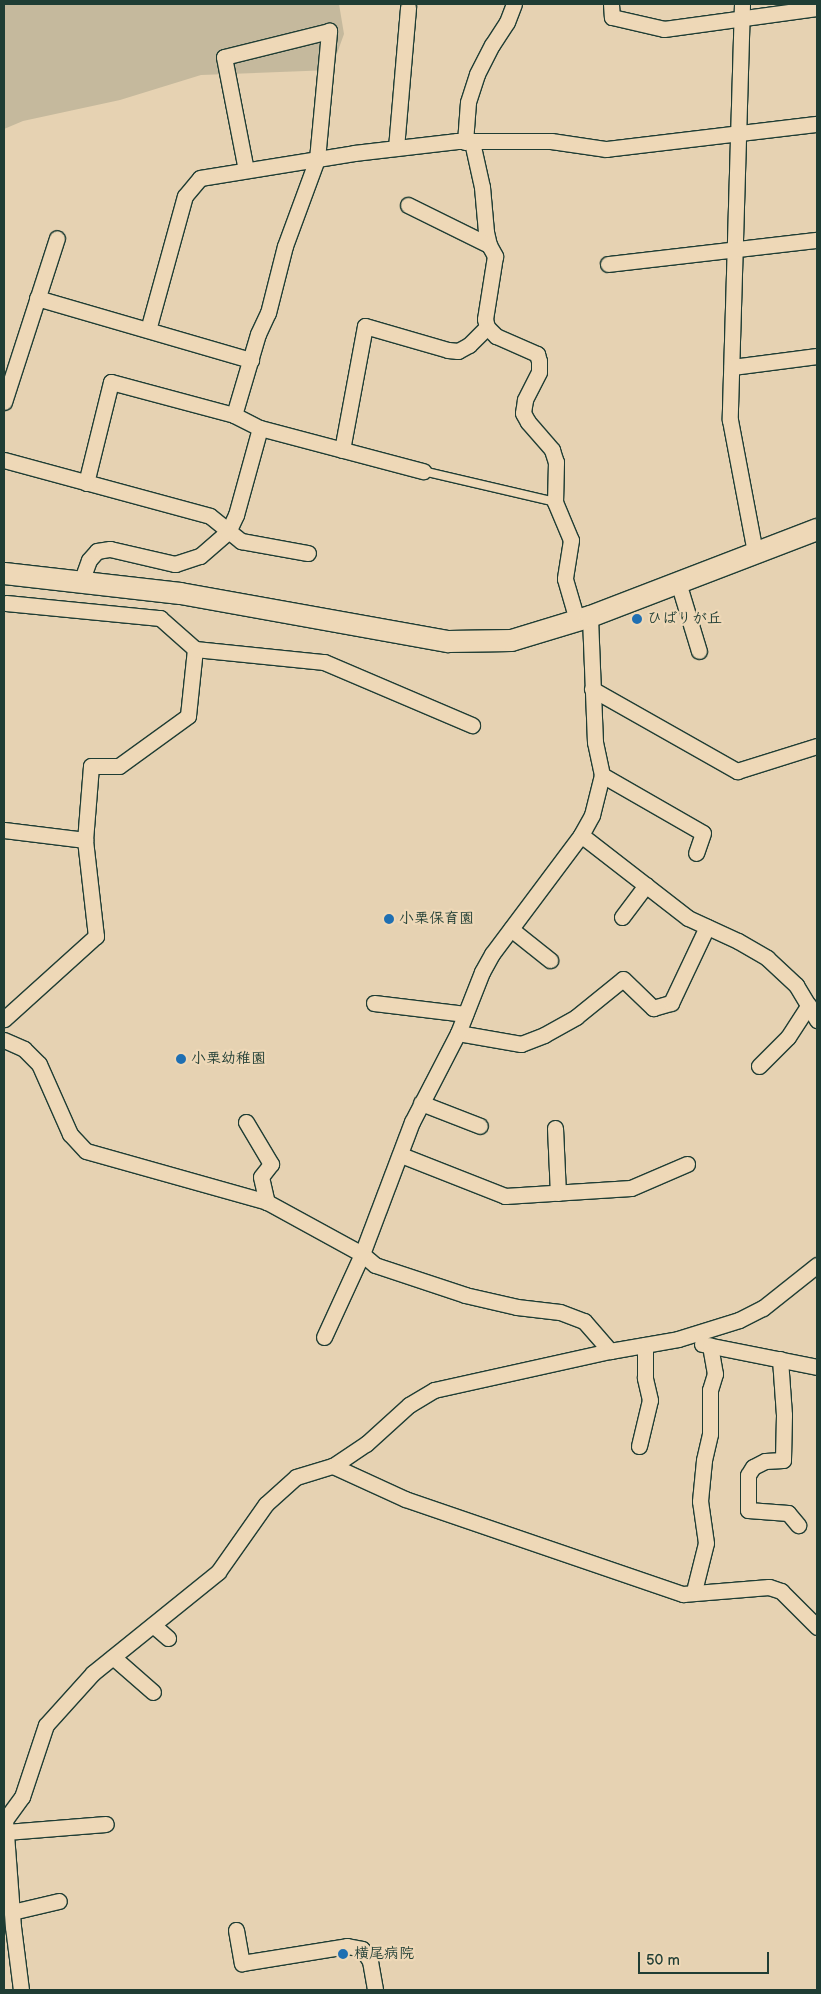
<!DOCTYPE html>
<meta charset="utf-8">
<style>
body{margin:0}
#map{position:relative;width:821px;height:1994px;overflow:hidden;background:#e6d2b2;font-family:"Balsamiq Sans","Klee One",sans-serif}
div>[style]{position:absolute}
.green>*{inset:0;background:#c5b99d}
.roads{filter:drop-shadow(1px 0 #1f3d34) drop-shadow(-1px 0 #1f3d34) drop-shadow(0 1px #1f3d34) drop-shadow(0 -1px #1f3d34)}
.lane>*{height:8px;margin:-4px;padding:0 4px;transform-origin:4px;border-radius:4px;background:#eed8b7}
.street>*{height:15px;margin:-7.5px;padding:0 7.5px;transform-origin:7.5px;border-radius:7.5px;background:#eed8b7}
.secondary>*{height:21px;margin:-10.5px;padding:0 10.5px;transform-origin:10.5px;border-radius:10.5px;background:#eed8b7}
.dots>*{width:14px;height:14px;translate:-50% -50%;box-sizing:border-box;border:2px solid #eed8b7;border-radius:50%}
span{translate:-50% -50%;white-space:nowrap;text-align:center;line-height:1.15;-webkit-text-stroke:4.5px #eed8b7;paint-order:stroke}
.poi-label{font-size:15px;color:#1f3d34;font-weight:700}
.left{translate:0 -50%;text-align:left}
.frame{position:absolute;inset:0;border:5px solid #1f3d34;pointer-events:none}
.scale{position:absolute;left:638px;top:1952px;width:131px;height:22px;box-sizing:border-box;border:2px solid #1f3d34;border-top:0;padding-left:6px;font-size:15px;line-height:18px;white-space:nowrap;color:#1f3d34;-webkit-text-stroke:4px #eed8b7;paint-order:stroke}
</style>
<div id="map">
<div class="green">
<i style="clip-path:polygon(4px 4px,339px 4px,344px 34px,331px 70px,201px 75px,120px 100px,23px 121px,4px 129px)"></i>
</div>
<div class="roads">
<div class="lane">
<i style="left:423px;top:471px;width:136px;rotate:13.2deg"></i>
</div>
<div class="street">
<i style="left:611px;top:4px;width:13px;rotate:86deg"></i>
<i style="left:612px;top:17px;width:53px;rotate:13deg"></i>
<i style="left:664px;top:29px;width:154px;rotate:-7.8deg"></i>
<i style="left:742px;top:4px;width:416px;rotate:91.7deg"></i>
<i style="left:730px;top:420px;width:134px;rotate:79.3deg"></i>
<i style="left:465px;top:142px;width:40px;rotate:-85.7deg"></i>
<i style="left:468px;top:102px;width:29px;rotate:-72deg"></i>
<i style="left:477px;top:74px;width:33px;rotate:-63deg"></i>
<i style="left:492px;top:45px;width:27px;rotate:-57deg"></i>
<i style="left:507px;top:22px;width:19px;rotate:-69deg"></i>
<i style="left:472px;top:142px;width:46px;rotate:77.5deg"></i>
<i style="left:482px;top:187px;width:45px;rotate:84.9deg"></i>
<i style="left:486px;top:232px;width:13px;rotate:77deg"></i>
<i style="left:489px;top:245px;width:13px;rotate:61deg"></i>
<i style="left:495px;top:256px;width:64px;rotate:99deg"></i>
<i style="left:485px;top:319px;width:8px;rotate:76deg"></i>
<i style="left:487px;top:327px;width:13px;rotate:45deg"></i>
<i style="left:496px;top:336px;width:45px;rotate:23.7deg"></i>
<i style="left:537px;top:354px;width:7px;rotate:74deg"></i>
<i style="left:539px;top:361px;width:11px;rotate:90deg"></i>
<i style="left:539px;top:372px;width:31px;rotate:117deg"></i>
<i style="left:525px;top:400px;width:13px;rotate:99deg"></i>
<i style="left:523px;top:413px;width:10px;rotate:61deg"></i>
<i style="left:528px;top:422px;width:37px;rotate:49deg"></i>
<i style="left:552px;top:450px;width:13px;rotate:72deg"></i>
<i style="left:556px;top:462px;width:40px;rotate:91.4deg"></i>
<i style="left:555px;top:502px;width:41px;rotate:67.2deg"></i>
<i style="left:571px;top:540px;width:39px;rotate:99deg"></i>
<i style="left:565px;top:579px;width:43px;rotate:73.7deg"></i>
<i style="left:396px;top:148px;width:141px;rotate:-85.1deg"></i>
<i style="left:408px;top:205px;width:90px;rotate:26.3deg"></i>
<i style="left:608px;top:264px;width:210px;rotate:-6.6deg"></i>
<i style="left:37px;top:298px;width:223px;rotate:16.2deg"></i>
<i style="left:148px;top:330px;width:139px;rotate:-74.6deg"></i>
<i style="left:185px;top:196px;width:23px;rotate:-50deg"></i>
<i style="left:200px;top:178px;width:156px;rotate:-9.2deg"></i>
<i style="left:354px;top:153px;width:104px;rotate:-6.6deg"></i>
<i style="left:457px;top:141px;width:94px"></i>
<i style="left:551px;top:141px;width:56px;rotate:8.3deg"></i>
<i style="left:606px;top:149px;width:212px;rotate:-6.8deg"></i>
<i style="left:732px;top:367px;width:86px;rotate:-7.4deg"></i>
<i style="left:4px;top:402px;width:172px;rotate:-72.1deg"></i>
<i style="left:234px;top:415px;width:84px;rotate:-73.5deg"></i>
<i style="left:258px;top:334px;width:23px;rotate:-65deg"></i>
<i style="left:268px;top:313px;width:69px;rotate:-75.8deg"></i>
<i style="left:285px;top:246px;width:93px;rotate:-69.8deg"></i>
<i style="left:317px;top:159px;width:129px;rotate:-84.6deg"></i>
<i style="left:329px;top:31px;width:108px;rotate:166.1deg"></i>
<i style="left:224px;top:57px;width:115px;rotate:79deg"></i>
<i style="left:342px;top:450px;width:126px;rotate:-79.5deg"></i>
<i style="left:365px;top:326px;width:86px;rotate:16.1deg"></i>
<i style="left:448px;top:350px;width:10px;rotate:6deg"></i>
<i style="left:458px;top:351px;width:13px;rotate:-29deg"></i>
<i style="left:469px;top:345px;width:25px;rotate:-45deg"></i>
<i style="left:4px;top:460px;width:213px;rotate:15.2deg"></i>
<i style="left:210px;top:516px;width:40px;rotate:39deg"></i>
<i style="left:241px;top:541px;width:68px;rotate:10.2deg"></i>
<i style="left:86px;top:483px;width:104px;rotate:-76.1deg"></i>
<i style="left:111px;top:382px;width:127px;rotate:15deg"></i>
<i style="left:234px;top:415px;width:29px;rotate:27deg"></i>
<i style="left:260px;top:428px;width:169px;rotate:14.8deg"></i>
<i style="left:81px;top:582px;width:23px;rotate:-70deg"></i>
<i style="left:89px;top:560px;width:12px;rotate:-48deg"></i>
<i style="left:97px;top:551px;width:13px;rotate:-9deg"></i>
<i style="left:110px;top:549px;width:67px;rotate:13deg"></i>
<i style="left:175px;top:564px;width:26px;rotate:-18deg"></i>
<i style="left:200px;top:556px;width:37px;rotate:-41deg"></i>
<i style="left:228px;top:532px;width:19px;rotate:-65deg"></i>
<i style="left:236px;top:515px;width:90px;rotate:-74.6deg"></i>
<i style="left:678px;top:582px;width:72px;rotate:73.1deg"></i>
<i style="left:6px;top:603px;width:155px;rotate:5.6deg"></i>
<i style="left:160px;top:618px;width:47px;rotate:41.5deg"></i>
<i style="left:195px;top:649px;width:67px;rotate:96deg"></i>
<i style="left:188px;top:716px;width:85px;rotate:144.1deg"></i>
<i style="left:119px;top:766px;width:28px;rotate:180deg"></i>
<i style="left:91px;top:766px;width:74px;rotate:94.6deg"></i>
<i style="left:195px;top:649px;width:130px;rotate:5.8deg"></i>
<i style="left:324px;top:662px;width:161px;rotate:23.1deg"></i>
<i style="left:592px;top:689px;width:167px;rotate:29.5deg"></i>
<i style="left:737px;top:771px;width:84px;rotate:-17.4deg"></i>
<i style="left:602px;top:775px;width:116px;rotate:29.9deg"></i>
<i style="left:703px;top:833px;width:21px;rotate:109deg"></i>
<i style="left:4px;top:830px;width:82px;rotate:7deg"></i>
<i style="left:85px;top:840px;width:97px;rotate:83.5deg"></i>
<i style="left:96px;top:936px;width:124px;rotate:137.9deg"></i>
<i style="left:581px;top:835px;width:135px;rotate:37.8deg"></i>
<i style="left:688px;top:918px;width:55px;rotate:24.7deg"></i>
<i style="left:738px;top:941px;width:34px;rotate:30deg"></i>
<i style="left:767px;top:958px;width:40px;rotate:43deg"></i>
<i style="left:796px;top:985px;width:41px;rotate:59deg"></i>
<i style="left:622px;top:917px;width:40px;rotate:-53deg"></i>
<i style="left:511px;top:929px;width:50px;rotate:38.5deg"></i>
<i style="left:374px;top:1003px;width:92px;rotate:6.9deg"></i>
<i style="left:458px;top:1033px;width:64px;rotate:9.9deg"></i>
<i style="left:521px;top:1044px;width:25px;rotate:-21deg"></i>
<i style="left:544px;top:1035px;width:37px;rotate:-29deg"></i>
<i style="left:576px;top:1017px;width:60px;rotate:-39deg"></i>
<i style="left:623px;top:979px;width:42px;rotate:44deg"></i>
<i style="left:653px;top:1008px;width:19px;rotate:-16deg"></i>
<i style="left:671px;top:1003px;width:84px;rotate:-64.7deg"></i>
<i style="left:4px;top:1040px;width:22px;rotate:24deg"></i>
<i style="left:24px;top:1049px;width:21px;rotate:45deg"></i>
<i style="left:39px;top:1064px;width:77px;rotate:66.1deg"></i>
<i style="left:70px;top:1134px;width:23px;rotate:47deg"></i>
<i style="left:86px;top:1151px;width:188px;rotate:15.7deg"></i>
<i style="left:267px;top:1202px;width:108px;rotate:28.7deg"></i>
<i style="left:362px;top:1254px;width:17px;rotate:40deg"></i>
<i style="left:375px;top:1265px;width:95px;rotate:18.4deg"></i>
<i style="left:465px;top:1295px;width:53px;rotate:13deg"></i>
<i style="left:517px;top:1307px;width:43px;rotate:6.6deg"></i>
<i style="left:560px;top:1312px;width:26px;rotate:21deg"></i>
<i style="left:584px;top:1321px;width:40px;rotate:49deg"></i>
<i style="left:759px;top:1066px;width:41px;rotate:-45deg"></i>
<i style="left:788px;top:1037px;width:38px;rotate:-57deg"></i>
<i style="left:421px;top:1103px;width:63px;rotate:21.3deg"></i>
<i style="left:246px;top:1122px;width:49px;rotate:59.2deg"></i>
<i style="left:271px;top:1164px;width:16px;rotate:128deg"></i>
<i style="left:261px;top:1177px;width:26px;rotate:77deg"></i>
<i style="left:555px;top:1128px;width:65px;rotate:87.4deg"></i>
<i style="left:401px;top:1155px;width:112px;rotate:21.5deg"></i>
<i style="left:505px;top:1196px;width:126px;rotate:-3.6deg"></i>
<i style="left:631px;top:1188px;width:61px;rotate:-23.2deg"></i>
<i style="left:324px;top:1337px;width:91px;rotate:-65.4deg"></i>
<i style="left:362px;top:1254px;width:141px;rotate:-69.3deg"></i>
<i style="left:412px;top:1122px;width:100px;rotate:-62.7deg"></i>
<i style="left:458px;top:1033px;width:66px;rotate:-68.5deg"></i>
<i style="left:482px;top:972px;width:21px;rotate:-61deg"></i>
<i style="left:492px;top:954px;width:149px;rotate:-53.2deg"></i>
<i style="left:581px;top:835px;width:23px;rotate:-61deg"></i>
<i style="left:592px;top:815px;width:41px;rotate:-76deg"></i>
<i style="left:602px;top:775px;width:34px;rotate:-102deg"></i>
<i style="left:595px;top:742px;width:126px;rotate:-92.3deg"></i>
<i style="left:702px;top:1344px;width:117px;rotate:11.3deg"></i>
<i style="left:780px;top:1359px;width:56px;rotate:85.9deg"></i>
<i style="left:784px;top:1415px;width:45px;rotate:91.3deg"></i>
<i style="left:783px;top:1460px;width:18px;rotate:177deg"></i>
<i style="left:765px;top:1461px;width:13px;rotate:153deg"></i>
<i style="left:753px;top:1467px;width:9px;rotate:122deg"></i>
<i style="left:748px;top:1475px;width:35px;rotate:90deg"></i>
<i style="left:748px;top:1510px;width:40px;rotate:4.3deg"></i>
<i style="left:788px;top:1513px;width:16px;rotate:50deg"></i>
<i style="left:639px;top:1446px;width:47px;rotate:-76.6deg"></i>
<i style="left:650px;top:1400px;width:23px;rotate:-103deg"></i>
<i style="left:645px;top:1378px;width:33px;rotate:-90deg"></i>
<i style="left:333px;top:1466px;width:79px;rotate:24.6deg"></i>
<i style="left:405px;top:1499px;width:294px;rotate:18.9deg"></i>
<i style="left:683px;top:1594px;width:86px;rotate:-4.7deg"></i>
<i style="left:769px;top:1587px;width:13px;rotate:18deg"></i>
<i style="left:781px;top:1591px;width:51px;rotate:45deg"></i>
<i style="left:694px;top:1591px;width:49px;rotate:-76deg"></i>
<i style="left:706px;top:1543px;width:42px;rotate:-98.1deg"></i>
<i style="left:700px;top:1501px;width:41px;rotate:-84.4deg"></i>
<i style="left:704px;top:1460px;width:27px;rotate:-77deg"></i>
<i style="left:710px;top:1434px;width:44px;rotate:-90deg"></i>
<i style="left:710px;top:1390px;width:17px;rotate:-73deg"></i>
<i style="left:715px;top:1374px;width:29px;rotate:-100deg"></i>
<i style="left:153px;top:1625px;width:20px;rotate:41deg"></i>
<i style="left:113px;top:1657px;width:53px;rotate:41.2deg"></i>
<i style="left:6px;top:1832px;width:100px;rotate:-4.6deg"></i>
<i style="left:12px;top:1912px;width:48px;rotate:-13.2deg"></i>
<i style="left:236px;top:1930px;width:34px;rotate:80deg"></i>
<i style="left:242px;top:1963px;width:106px;rotate:-9.2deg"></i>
<i style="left:347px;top:1946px;width:15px;rotate:11deg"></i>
<i style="left:362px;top:1949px;width:14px;rotate:56deg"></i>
<i style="left:370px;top:1961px;width:29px;rotate:80deg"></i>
<i style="left:21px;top:1990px;width:64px;rotate:-97.2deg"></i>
<i style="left:13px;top:1927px;width:107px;rotate:-94.3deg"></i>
<i style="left:5px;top:1820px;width:29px;rotate:-54deg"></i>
<i style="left:22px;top:1797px;width:76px;rotate:-71.6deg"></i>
<i style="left:46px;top:1725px;width:70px;rotate:-47.9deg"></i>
<i style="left:93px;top:1673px;width:161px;rotate:-38.9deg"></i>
<i style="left:218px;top:1572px;width:83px;rotate:-54.8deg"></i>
<i style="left:266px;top:1504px;width:40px;rotate:-42deg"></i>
<i style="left:296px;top:1477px;width:39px;rotate:-17deg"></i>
<i style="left:333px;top:1466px;width:40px;rotate:-34deg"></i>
<i style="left:366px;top:1444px;width:58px;rotate:-42.2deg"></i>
<i style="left:409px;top:1405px;width:29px;rotate:-31deg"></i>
<i style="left:434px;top:1390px;width:180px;rotate:-12.5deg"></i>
<i style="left:610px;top:1351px;width:69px;rotate:-10deg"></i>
<i style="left:678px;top:1339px;width:64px;rotate:-17.3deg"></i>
<i style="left:739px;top:1320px;width:27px;rotate:-27deg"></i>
<i style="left:763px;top:1308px;width:69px;rotate:-38.5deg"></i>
</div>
<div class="secondary">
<i style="left:4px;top:573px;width:177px;rotate:6.5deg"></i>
<i style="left:180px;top:593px;width:272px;rotate:10.2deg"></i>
<i style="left:448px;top:641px;width:63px;rotate:-0.9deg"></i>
<i style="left:511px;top:640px;width:83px;rotate:-16.9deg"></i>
<i style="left:590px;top:616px;width:243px;rotate:-21deg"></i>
</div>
</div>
<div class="dots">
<i style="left:637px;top:619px;background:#1f6fb2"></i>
<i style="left:389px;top:919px;background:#1f6fb2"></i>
<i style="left:181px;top:1059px;background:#1f6fb2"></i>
<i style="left:343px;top:1954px;background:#1f6fb2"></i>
</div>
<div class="poi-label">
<span class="left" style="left:647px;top:619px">ひばりが丘</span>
<span class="left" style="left:399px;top:919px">小栗保育園</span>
<span class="left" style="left:191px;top:1059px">小栗幼稚園</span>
<span class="left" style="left:354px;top:1954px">横尾病院</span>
</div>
<div class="frame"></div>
<div class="scale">50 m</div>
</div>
